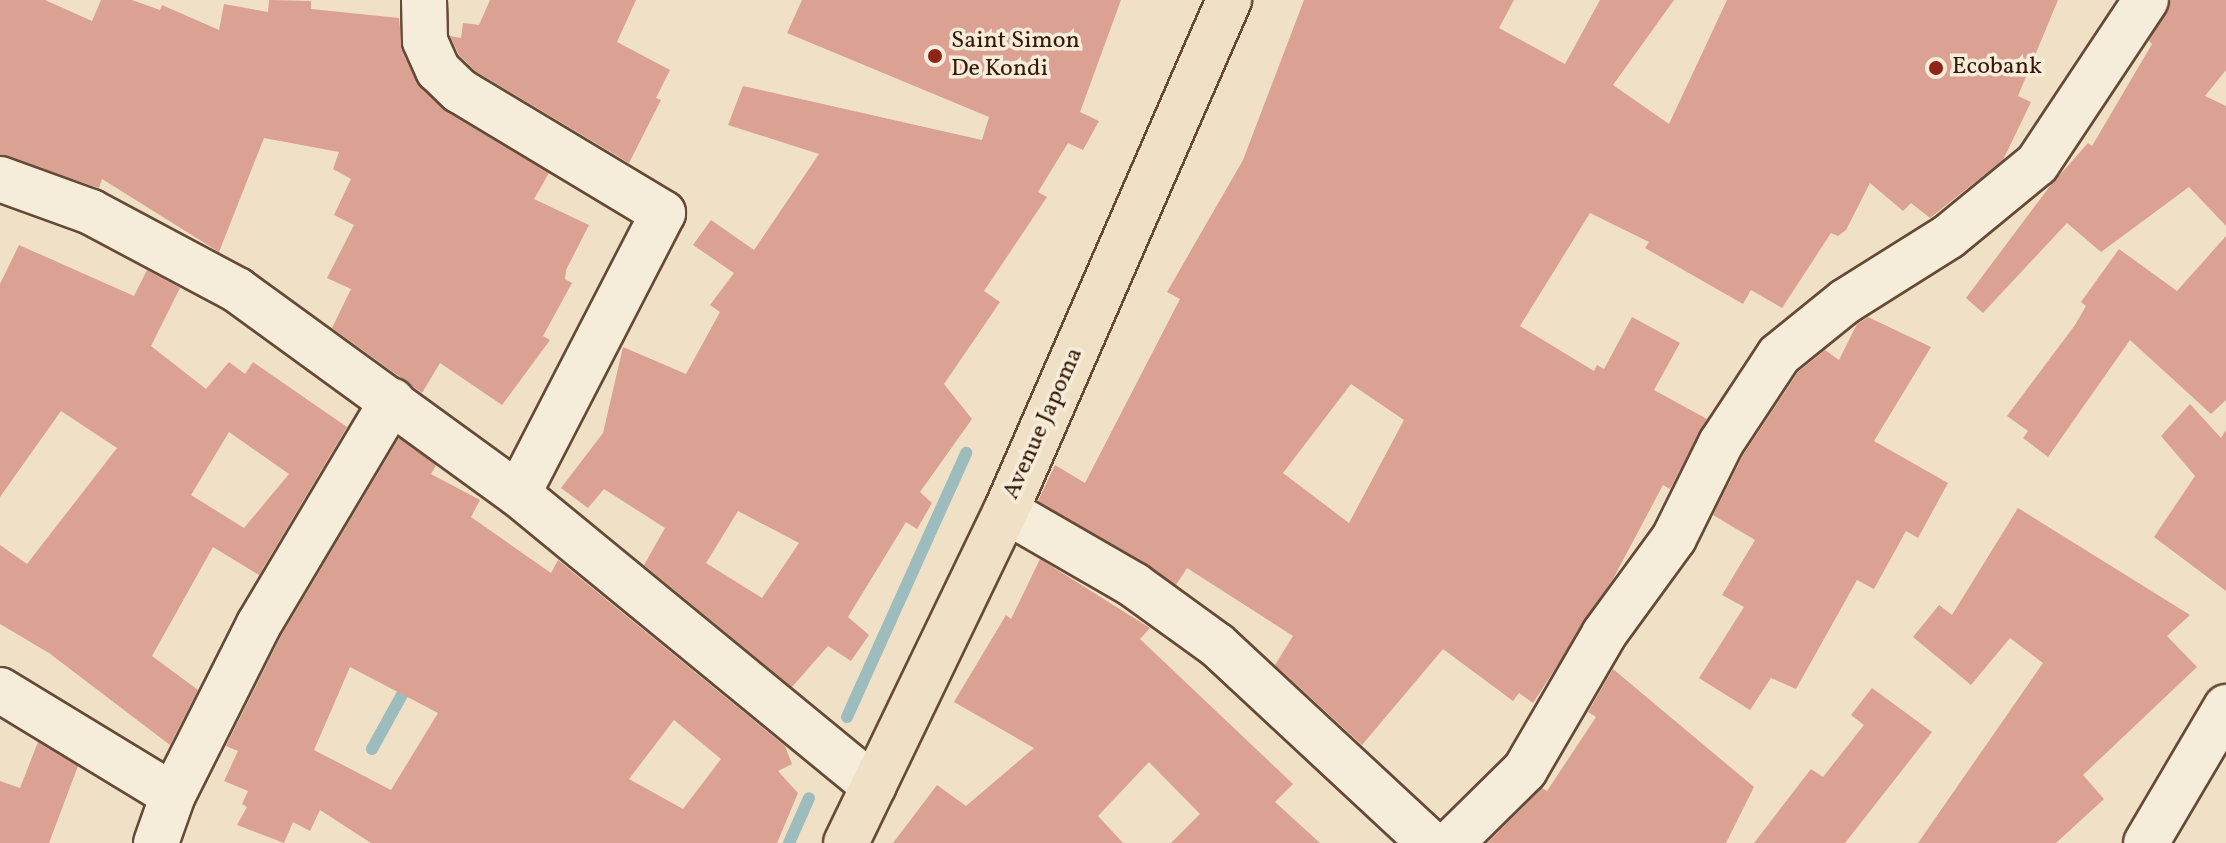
<!DOCTYPE html>
<style>
body{margin:0}
#map{position:relative;width:2226px;height:843px;overflow:hidden;background:#f0e1c6;font-family:Vollkorn,serif}
div>[style]{position:absolute}
.stream>*{height:12px;margin:-6px;padding:0 6px;transform-origin:6px;border-radius:6px;background:#9dbcbd}
.building>*{inset:0;background:#dba192}
.roads{filter:drop-shadow(2px 0 #654a37) drop-shadow(-2px 0 #654a37) drop-shadow(0 2px #654a37) drop-shadow(0 -2px #654a37)}
.minor>*{height:44px;margin:-22px;padding:0 22px;transform-origin:22px;border-radius:22px;background:#f5ecda}
.major>*{height:44px;margin:-22px;padding:0 22px;transform-origin:22px;border-radius:22px;background:#f0e1c6}
.dots>*{width:22px;height:22px;translate:-50% -50%;box-sizing:border-box;border:4px solid #f5ecda;border-radius:50%}
span{translate:-50% -50%;white-space:nowrap;text-align:center;line-height:1.15;-webkit-text-stroke:7px #f5ecda;paint-order:stroke}
.poi-label{font-size:24px;color:#371807}
.left{translate:0 -50%;text-align:left}
.street-label{font-size:24px;color:#371807}
</style>
<div id="map">
<div class="stream">
<i style="left:847px;top:717px;width:290px;rotate:-65.7deg"></i>
<i style="left:372px;top:749px;width:77px;rotate:-61.1deg"></i>
<i style="left:789px;top:843px;width:49px;rotate:-66deg"></i>
</div>
<div class="building">
<i style="clip-path:polygon(0 0,45px 0,92px 21px,101px 0,132px 0,160px 10px,162px 5px,219px 30px,224px 4px,268px 12px,269px 0,311px 1px,311px 9px,399px 18px,402px 51px,421px 88px,447px 112px,549px 173px,534px 199px,589px 225px,566px 270px,565px 279px,572px 283px,543px 336px,550px 340px,502px 405px,440px 363px,422px 393px,332px 328px,351px 289px,327px 278px,354px 225px,334px 215px,351px 179px,333px 169px,339px 152px,264px 138px,219px 252px,102px 179px,99px 188px,0 155px)"></i>
<i style="clip-path:polygon(490px 0,636px 0,617px 42px,670px 70px,656px 98px,661px 100px,629px 163px,475px 71px,459px 55px,450px 36px,461px 38px,463px 23px,479px 25px)"></i>
<i style="clip-path:polygon(evenodd,802px 0,1121px 0,1080px 112px,1099px 121px,1083px 150px,1068px 143px,1038px 192px,1047px 197px,984px 291px,1000px 302px,944px 384px,972px 419px,920px 492px,932px 503px,917px 529px,906px 522px,848px 617px,869px 635px,851px 661px,828px 646px,792px 687px,644px 565px,665px 528px,604px 489px,588px 508px,561px 488px,603px 433px,623px 347px,686px 374px,720px 312px,710px 305px,734px 273px,693px 245px,711px 220px,754px 250px,819px 154px,728px 125px,743px 86px,982px 140px,989px 117px,787px 33px,802px 0,738px 511px,799px 543px,762px 598px,706px 563px,738px 511px)"></i>
<i style="clip-path:polygon(evenodd,1304px 0,1514px 0,1499px 28px,1565px 64px,1600px 0,1674px 0,1613px 85px,1669px 124px,1727px 0,2058px 0,2018px 96px,2031px 102px,2003px 160px,1930px 218px,1911px 203px,1903px 211px,1870px 183px,1846px 230px,1838px 236px,1831px 233px,1782px 308px,1751px 290px,1743px 304px,1645px 248px,1649px 242px,1590px 213px,1520px 326px,1594px 371px,1597px 365px,1604px 369px,1632px 317px,1680px 343px,1654px 390px,1707px 419px,1670px 489px,1663px 485px,1613px 579px,1533px 703px,1519px 693px,1513px 701px,1443px 649px,1362px 745px,1275px 665px,1293px 636px,1187px 568px,1176px 585px,1038px 501px,1055px 465px,1085px 483px,1180px 299px,1167px 292px,1243px 160px,1304px 0,1351px 384px,1404px 420px,1349px 523px,1283px 473px,1351px 384px)"></i>
<i style="clip-path:polygon(2171px 0,2226px 0,2226px 70px,2205px 96px,2226px 106px,2226px 226px,2189px 187px,2101px 252px,2067px 223px,1983px 313px,1966px 298px,2050px 186px,2088px 143px,2092px 146px,2152px 44px,2149px 41px)"></i>
<i style="clip-path:polygon(2226px 236px,2226px 400px,2211px 414px,2130px 340px,2048px 457px,2023px 438px,2028px 431px,2007px 416px,2075px 325px,2086px 306px,2081px 302px,2119px 249px,2177px 291px)"></i>
<i style="clip-path:polygon(evenodd,19px 245px,134px 296px,147px 270px,180px 288px,151px 346px,206px 389px,229px 362px,245px 374px,253px 362px,347px 427px,259px 575px,213px 547px,152px 656px,198px 690px,170px 745px,49px 653px,0 624px,0 545px,27px 564px,117px 448px,61px 411px,0 497px,0 284px,19px 245px,229px 432px,289px 474px,244px 528px,191px 495px,229px 432px)"></i>
<i style="clip-path:polygon(1868px 317px,1931px 347px,1874px 441px,1948px 483px,1918px 538px,1906px 531px,1874px 589px,1857px 580px,1796px 689px,1771px 678px,1750px 710px,1699px 678px,1744px 607px,1722px 595px,1755px 540px,1713px 515px,1743px 455px,1798px 372px,1825px 350px,1839px 360px,1857px 324px)"></i>
<i style="clip-path:polygon(2190px 404px,2221px 438px,2226px 430px,2226px 591px,2154px 537px,2195px 476px,2161px 436px)"></i>
<i style="clip-path:polygon(evenodd,399px 438px,436px 465px,431px 474px,480px 500px,471px 517px,551px 573px,558px 560px,785px 746px,792px 764px,778px 771px,798px 793px,777px 843px,371px 843px,320px 810px,310px 831px,293px 822px,284px 843px,237px 825px,247px 807px,242px 804px,248px 791px,224px 781px,238px 751px,226px 746px,281px 636px,399px 438px,350px 667px,438px 713px,391px 790px,314px 750px,350px 667px,399px 438px,674px 720px,721px 759px,683px 809px,629px 779px,674px 720px)"></i>
<i style="clip-path:polygon(2018px 508px,2190px 615px,2167px 636px,2197px 667px,2083px 775px,2104px 799px,2056px 843px,1918px 843px,2043px 663px,2010px 638px,1971px 685px,1913px 637px,1939px 605px,1952px 615px)"></i>
<i style="clip-path:polygon(1040px 559px,1150px 628px,1140px 639px,1293px 784px,1275px 802px,1320px 843px,1171px 843px,1200px 814px,1149px 762px,1098px 816px,1123px 843px,893px 843px,937px 785px,966px 806px,1034px 748px,954px 702px,1006px 615px,1011px 619px)"></i>
<i style="clip-path:polygon(1613px 669px,1754px 787px,1726px 843px,1487px 843px,1542px 788px,1547px 791px,1596px 717px,1588px 712px)"></i>
<i style="clip-path:polygon(1872px 688px,1932px 732px,1845px 843px,1754px 843px,1811px 769px,1823px 777px,1864px 725px,1851px 715px)"></i>
<i style="clip-path:polygon(38px 742px,78px 766px,49px 843px,0 843px,0 781px,20px 788px)"></i>
</div>
<div class="roads">
<div class="minor">
<i style="left:424px;top:0;width:41px;rotate:88.6deg"></i>
<i style="left:425px;top:41px;width:32px;rotate:66deg"></i>
<i style="left:438px;top:70px;width:30px;rotate:44deg"></i>
<i style="left:460px;top:91px;width:237px;rotate:31deg"></i>
<i style="left:663px;top:213px;width:316px;rotate:117.3deg"></i>
<i style="left:0;top:179px;width:97px;rotate:19.9deg"></i>
<i style="left:91px;top:212px;width:166px;rotate:28.1deg"></i>
<i style="left:237px;top:290px;width:347px;rotate:36deg"></i>
<i style="left:518px;top:494px;width:460px;rotate:39.4deg"></i>
<i style="left:1006px;top:511px;width:148px;rotate:30deg"></i>
<i style="left:1134px;top:585px;width:102px;rotate:35.9deg"></i>
<i style="left:1217px;top:645px;width:291px;rotate:42.9deg"></i>
<i style="left:0;top:690px;width:202px;rotate:31.3deg"></i>
<i style="left:156px;top:843px;width:51px;rotate:-70.5deg"></i>
<i style="left:173px;top:795px;width:191px;rotate:-63.3deg"></i>
<i style="left:259px;top:624px;width:260px;rotate:-59.2deg"></i>
<i style="left:1451px;top:843px;width:104px;rotate:-44.6deg"></i>
<i style="left:1525px;top:770px;width:157px;rotate:-59.8deg"></i>
<i style="left:1604px;top:634px;width:119px;rotate:-53.9deg"></i>
<i style="left:1674px;top:538px;width:106px;rotate:-63.7deg"></i>
<i style="left:1721px;top:443px;width:105px;rotate:-56.6deg"></i>
<i style="left:1779px;top:355px;width:86px;rotate:-38.9deg"></i>
<i style="left:1846px;top:301px;width:120px;rotate:-32.1deg"></i>
<i style="left:1948px;top:237px;width:115px;rotate:-39.4deg"></i>
<i style="left:2037px;top:164px;width:197px;rotate:-56.4deg"></i>
<i style="left:2146px;top:843px;width:158px;rotate:-59.5deg"></i>
</div>
<div class="major">
<i style="left:846px;top:843px;width:369px;rotate:-64.3deg"></i>
<i style="left:1006px;top:511px;width:558px;rotate:-66.42deg"></i>
</div>
</div>
<div class="dots">
<i style="left:935px;top:56px;background:#8f2418"></i>
<i style="left:1936px;top:68px;background:#8f2418"></i>
</div>
<div class="poi-label">
<span class="left" style="left:951px;top:56px">Saint Simon<br>De Kondi</span>
<span class="left" style="left:1952px;top:68px">Ecobank</span>
</div>
<div class="street-label">
<span style="left:1044px;top:424px;rotate:-66deg">Avenue Japoma</span>
</div>
</div>
